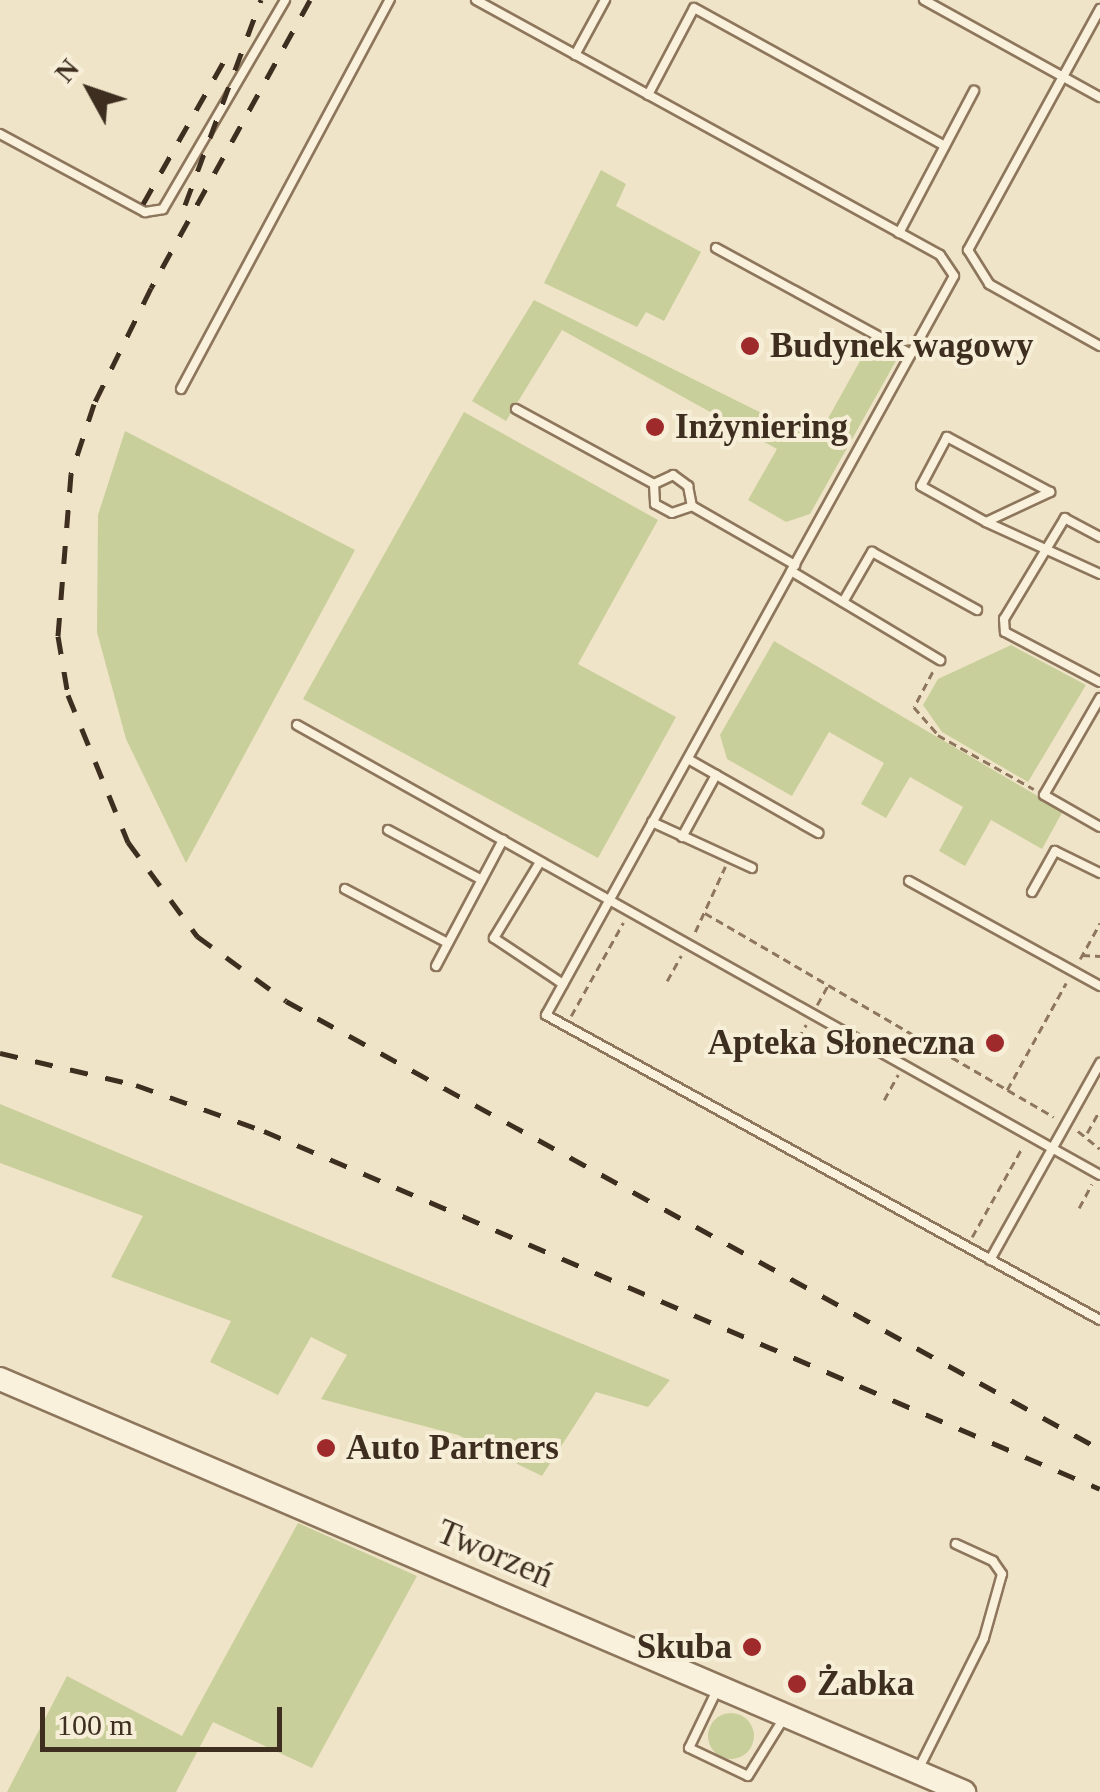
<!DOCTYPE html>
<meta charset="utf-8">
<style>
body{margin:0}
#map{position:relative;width:1100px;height:1792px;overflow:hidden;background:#f0e4c8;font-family:Georgia,serif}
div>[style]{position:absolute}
.green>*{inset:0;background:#c9cf9b}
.round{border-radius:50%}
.path>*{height:2.5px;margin-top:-1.25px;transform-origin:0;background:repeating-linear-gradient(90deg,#8d765c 0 8px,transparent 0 13px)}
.roads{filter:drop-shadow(2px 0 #8d765c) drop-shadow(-2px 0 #8d765c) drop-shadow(0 2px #8d765c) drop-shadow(0 -2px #8d765c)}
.lane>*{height:8px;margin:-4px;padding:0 4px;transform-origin:4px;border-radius:4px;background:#faf1dc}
.secondary>*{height:22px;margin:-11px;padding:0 11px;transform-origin:11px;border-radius:11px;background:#faf1dc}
.rail>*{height:5px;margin-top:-2.5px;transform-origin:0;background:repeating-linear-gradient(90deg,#3d2e20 0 18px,transparent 0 36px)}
.dots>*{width:28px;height:28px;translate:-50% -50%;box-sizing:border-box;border:5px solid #f7eed8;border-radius:50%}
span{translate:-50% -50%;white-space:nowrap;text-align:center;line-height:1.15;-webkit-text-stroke:8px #f7eed8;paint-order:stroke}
.poi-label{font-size:35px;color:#3d2e20;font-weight:700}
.left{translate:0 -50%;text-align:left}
.right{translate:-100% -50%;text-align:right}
.street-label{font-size:35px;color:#3d2e20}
.north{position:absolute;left:40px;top:40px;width:100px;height:100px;-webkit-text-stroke:8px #f7eed8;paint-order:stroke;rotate:310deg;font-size:28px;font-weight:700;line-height:40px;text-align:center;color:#3d2e20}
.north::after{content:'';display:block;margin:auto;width:35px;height:45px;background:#3d2e20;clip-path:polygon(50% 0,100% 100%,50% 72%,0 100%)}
.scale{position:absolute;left:40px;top:1707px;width:242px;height:45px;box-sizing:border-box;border:5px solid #3d2e20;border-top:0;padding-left:12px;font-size:30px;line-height:35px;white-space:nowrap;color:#3d2e20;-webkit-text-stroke:8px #f7eed8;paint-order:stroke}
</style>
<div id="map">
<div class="green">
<i style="clip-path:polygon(601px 170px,626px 184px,616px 206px,701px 252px,664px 321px,646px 312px,637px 327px,544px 283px)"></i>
<i style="clip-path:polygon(534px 300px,816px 440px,870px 343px,897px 359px,810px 514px,786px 522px,748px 500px,777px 449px,562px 330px,506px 421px,472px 401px)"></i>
<i style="clip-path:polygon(464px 412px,658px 520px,578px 664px,676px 717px,598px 858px,303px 699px)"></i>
<i style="clip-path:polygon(125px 431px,355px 550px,186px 863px,126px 739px,97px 632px,98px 515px)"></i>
<i style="clip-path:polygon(774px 641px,1063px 811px,1042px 849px,991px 820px,965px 866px,939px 851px,963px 807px,910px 777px,886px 818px,861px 804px,884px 763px,829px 732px,792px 796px,727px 759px,720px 735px)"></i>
<i style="clip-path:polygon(1011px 645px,1086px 685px,1028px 782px,942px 732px,923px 705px,938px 679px)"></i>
<i style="clip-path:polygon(0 1104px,670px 1380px,648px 1407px,596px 1392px,542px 1476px,458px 1435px,321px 1399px,347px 1355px,311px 1337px,278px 1395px,210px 1362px,231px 1321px,111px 1277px,143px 1216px,0 1163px)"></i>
<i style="clip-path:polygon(298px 1523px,417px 1576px,312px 1768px,213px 1722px,176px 1792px,7px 1792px,67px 1676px,182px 1736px)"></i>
<i class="round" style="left:708px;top:1713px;width:46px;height:46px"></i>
</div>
<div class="path">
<i style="left:933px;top:672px;width:40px;rotate:118deg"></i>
<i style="left:914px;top:707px;width:37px;rotate:49deg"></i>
<i style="left:938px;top:735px;width:110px;rotate:29.4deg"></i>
<i style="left:705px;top:913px;width:404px;rotate:30.3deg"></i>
<i style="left:695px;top:932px;width:72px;rotate:-65.2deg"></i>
<i style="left:1082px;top:955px;width:18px;rotate:3deg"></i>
<i style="left:1080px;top:959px;width:41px;rotate:-60.9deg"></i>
<i style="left:667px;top:981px;width:29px;rotate:-61deg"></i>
<i style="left:817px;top:1005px;width:26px;rotate:-61deg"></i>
<i style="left:571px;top:1016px;width:107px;rotate:-60.8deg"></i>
<i style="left:792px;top:1050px;width:29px;rotate:-61deg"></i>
<i style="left:909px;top:1055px;width:25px;rotate:-64deg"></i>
<i style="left:1007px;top:1090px;width:122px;rotate:-61.1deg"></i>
<i style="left:884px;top:1100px;width:29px;rotate:-61deg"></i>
<i style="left:1078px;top:1131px;width:28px;rotate:39deg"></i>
<i style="left:1087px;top:1133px;width:26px;rotate:-61deg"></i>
<i style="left:1079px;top:1208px;width:27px;rotate:-62deg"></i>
<i style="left:972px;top:1237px;width:102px;rotate:-60.7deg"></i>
</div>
<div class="roads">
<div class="lane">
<i style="left:476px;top:0;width:529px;rotate:28.79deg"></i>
<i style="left:940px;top:255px;width:25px;rotate:56deg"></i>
<i style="left:954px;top:276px;width:844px;rotate:118.9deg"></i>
<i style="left:546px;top:1015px;width:632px;rotate:28.83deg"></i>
<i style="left:924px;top:0;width:201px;rotate:28.9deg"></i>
<i style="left:1100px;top:9px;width:275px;rotate:118.7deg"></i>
<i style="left:968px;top:250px;width:40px;rotate:58deg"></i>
<i style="left:989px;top:284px;width:127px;rotate:29.2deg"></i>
<i style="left:575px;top:55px;width:63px;rotate:-61.4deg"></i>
<i style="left:648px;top:95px;width:98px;rotate:-62.1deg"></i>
<i style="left:694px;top:8px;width:286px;rotate:28.8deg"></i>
<i style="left:0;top:134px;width:165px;rotate:28.3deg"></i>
<i style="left:145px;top:212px;width:18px;rotate:-9deg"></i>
<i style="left:163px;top:209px;width:242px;rotate:-59.7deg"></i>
<i style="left:899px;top:233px;width:161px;rotate:-62.2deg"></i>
<i style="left:716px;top:248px;width:222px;rotate:28.5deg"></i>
<i style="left:181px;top:389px;width:442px;rotate:-61.8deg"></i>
<i style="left:516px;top:409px;width:157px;rotate:28.5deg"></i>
<i style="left:654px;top:484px;width:21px;rotate:-25deg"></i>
<i style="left:673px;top:475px;width:19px;rotate:36deg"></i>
<i style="left:688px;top:486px;width:20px;rotate:79deg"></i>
<i style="left:692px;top:506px;width:119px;rotate:29.8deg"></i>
<i style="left:654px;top:484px;width:20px;rotate:87deg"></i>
<i style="left:655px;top:504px;width:19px;rotate:28deg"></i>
<i style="left:672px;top:513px;width:21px;rotate:-19deg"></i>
<i style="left:986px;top:522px;width:71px;rotate:-25.1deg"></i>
<i style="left:1050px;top:492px;width:117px;rotate:-151.9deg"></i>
<i style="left:947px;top:437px;width:55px;rotate:118deg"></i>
<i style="left:921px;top:486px;width:74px;rotate:29deg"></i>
<i style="left:986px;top:522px;width:125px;rotate:24.5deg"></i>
<i style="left:1100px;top:537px;width:40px;rotate:-152deg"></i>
<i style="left:1065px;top:518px;width:118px;rotate:121.1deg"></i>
<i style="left:1004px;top:619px;width:13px;rotate:86deg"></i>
<i style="left:1005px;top:632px;width:107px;rotate:27.8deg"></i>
<i style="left:791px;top:571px;width:174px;rotate:30.9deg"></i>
<i style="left:843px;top:602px;width:58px;rotate:-59.9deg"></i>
<i style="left:872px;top:552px;width:120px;rotate:28.9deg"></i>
<i style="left:1100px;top:698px;width:112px;rotate:120deg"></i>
<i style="left:1044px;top:795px;width:64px;rotate:29.7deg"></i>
<i style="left:297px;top:725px;width:920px;rotate:29.27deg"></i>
<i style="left:688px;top:759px;width:150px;rotate:29.6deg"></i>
<i style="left:652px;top:822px;width:110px;rotate:24.7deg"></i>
<i style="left:388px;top:830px;width:106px;rotate:28deg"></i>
<i style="left:682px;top:837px;width:71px;rotate:-61.3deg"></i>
<i style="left:540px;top:862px;width:89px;rotate:121.2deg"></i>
<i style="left:494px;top:938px;width:83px;rotate:33.7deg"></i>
<i style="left:909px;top:881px;width:218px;rotate:28.8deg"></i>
<i style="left:345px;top:889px;width:116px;rotate:27.7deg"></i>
<i style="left:1032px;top:892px;width:47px;rotate:-60.7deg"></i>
<i style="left:1055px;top:851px;width:50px;rotate:26.1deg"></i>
<i style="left:436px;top:966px;width:143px;rotate:-62deg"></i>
<i style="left:990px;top:1260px;width:226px;rotate:-60.8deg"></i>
<i style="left:716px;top:1692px;width:62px;rotate:115.7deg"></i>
<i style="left:689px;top:1748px;width:65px;rotate:25.4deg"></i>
<i style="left:748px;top:1776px;width:68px;rotate:-58.2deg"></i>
<i style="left:919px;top:1768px;width:145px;rotate:-63.4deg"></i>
<i style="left:984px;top:1638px;width:66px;rotate:-74.3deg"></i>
<i style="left:1002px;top:1574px;width:16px;rotate:-125deg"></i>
<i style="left:993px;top:1561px;width:41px;rotate:-155.3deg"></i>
</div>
<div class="secondary">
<i style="left:0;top:1379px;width:1049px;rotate:23.19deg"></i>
</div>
</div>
<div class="rail">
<i style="left:310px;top:0;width:329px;rotate:118.9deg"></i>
<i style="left:151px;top:288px;width:129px;rotate:116.2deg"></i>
<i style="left:94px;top:404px;width:74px;rotate:108.2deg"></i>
<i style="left:71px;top:474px;width:163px;rotate:94.6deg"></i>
<i style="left:58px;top:636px;width:60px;rotate:80.4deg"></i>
<i style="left:68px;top:695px;width:159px;rotate:67.8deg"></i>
<i style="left:128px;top:842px;width:117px;rotate:53.7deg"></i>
<i style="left:197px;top:936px;width:110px;rotate:36.1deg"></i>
<i style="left:286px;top:1001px;width:929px;rotate:28.83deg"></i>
<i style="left:143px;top:204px;width:169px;rotate:-60.5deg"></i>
<i style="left:185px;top:205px;width:219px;rotate:-69.7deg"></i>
<i style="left:0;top:1053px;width:140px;rotate:13.2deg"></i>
<i style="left:136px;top:1085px;width:136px;rotate:19.8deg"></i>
<i style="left:264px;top:1131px;width:909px;rotate:23.18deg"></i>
</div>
<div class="dots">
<i style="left:750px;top:346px;background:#9e2a2b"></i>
<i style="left:655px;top:427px;background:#9e2a2b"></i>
<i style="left:995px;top:1043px;background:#9e2a2b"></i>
<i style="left:326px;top:1448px;background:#9e2a2b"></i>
<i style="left:752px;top:1647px;background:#9e2a2b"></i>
<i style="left:797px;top:1684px;background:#9e2a2b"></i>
</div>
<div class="poi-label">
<span class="left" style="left:770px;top:346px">Budynek wagowy</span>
<span class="left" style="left:675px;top:427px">Inżyniering</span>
<span class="right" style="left:975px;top:1043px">Apteka Słoneczna</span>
<span class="left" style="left:346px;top:1448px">Auto Partners</span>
<span class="right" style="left:732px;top:1647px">Skuba</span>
<span class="left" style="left:817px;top:1684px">Żabka</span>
</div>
<div class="street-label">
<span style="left:495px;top:1554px;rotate:23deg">Tworzeń</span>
</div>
<div class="north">N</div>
<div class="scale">100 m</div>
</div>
